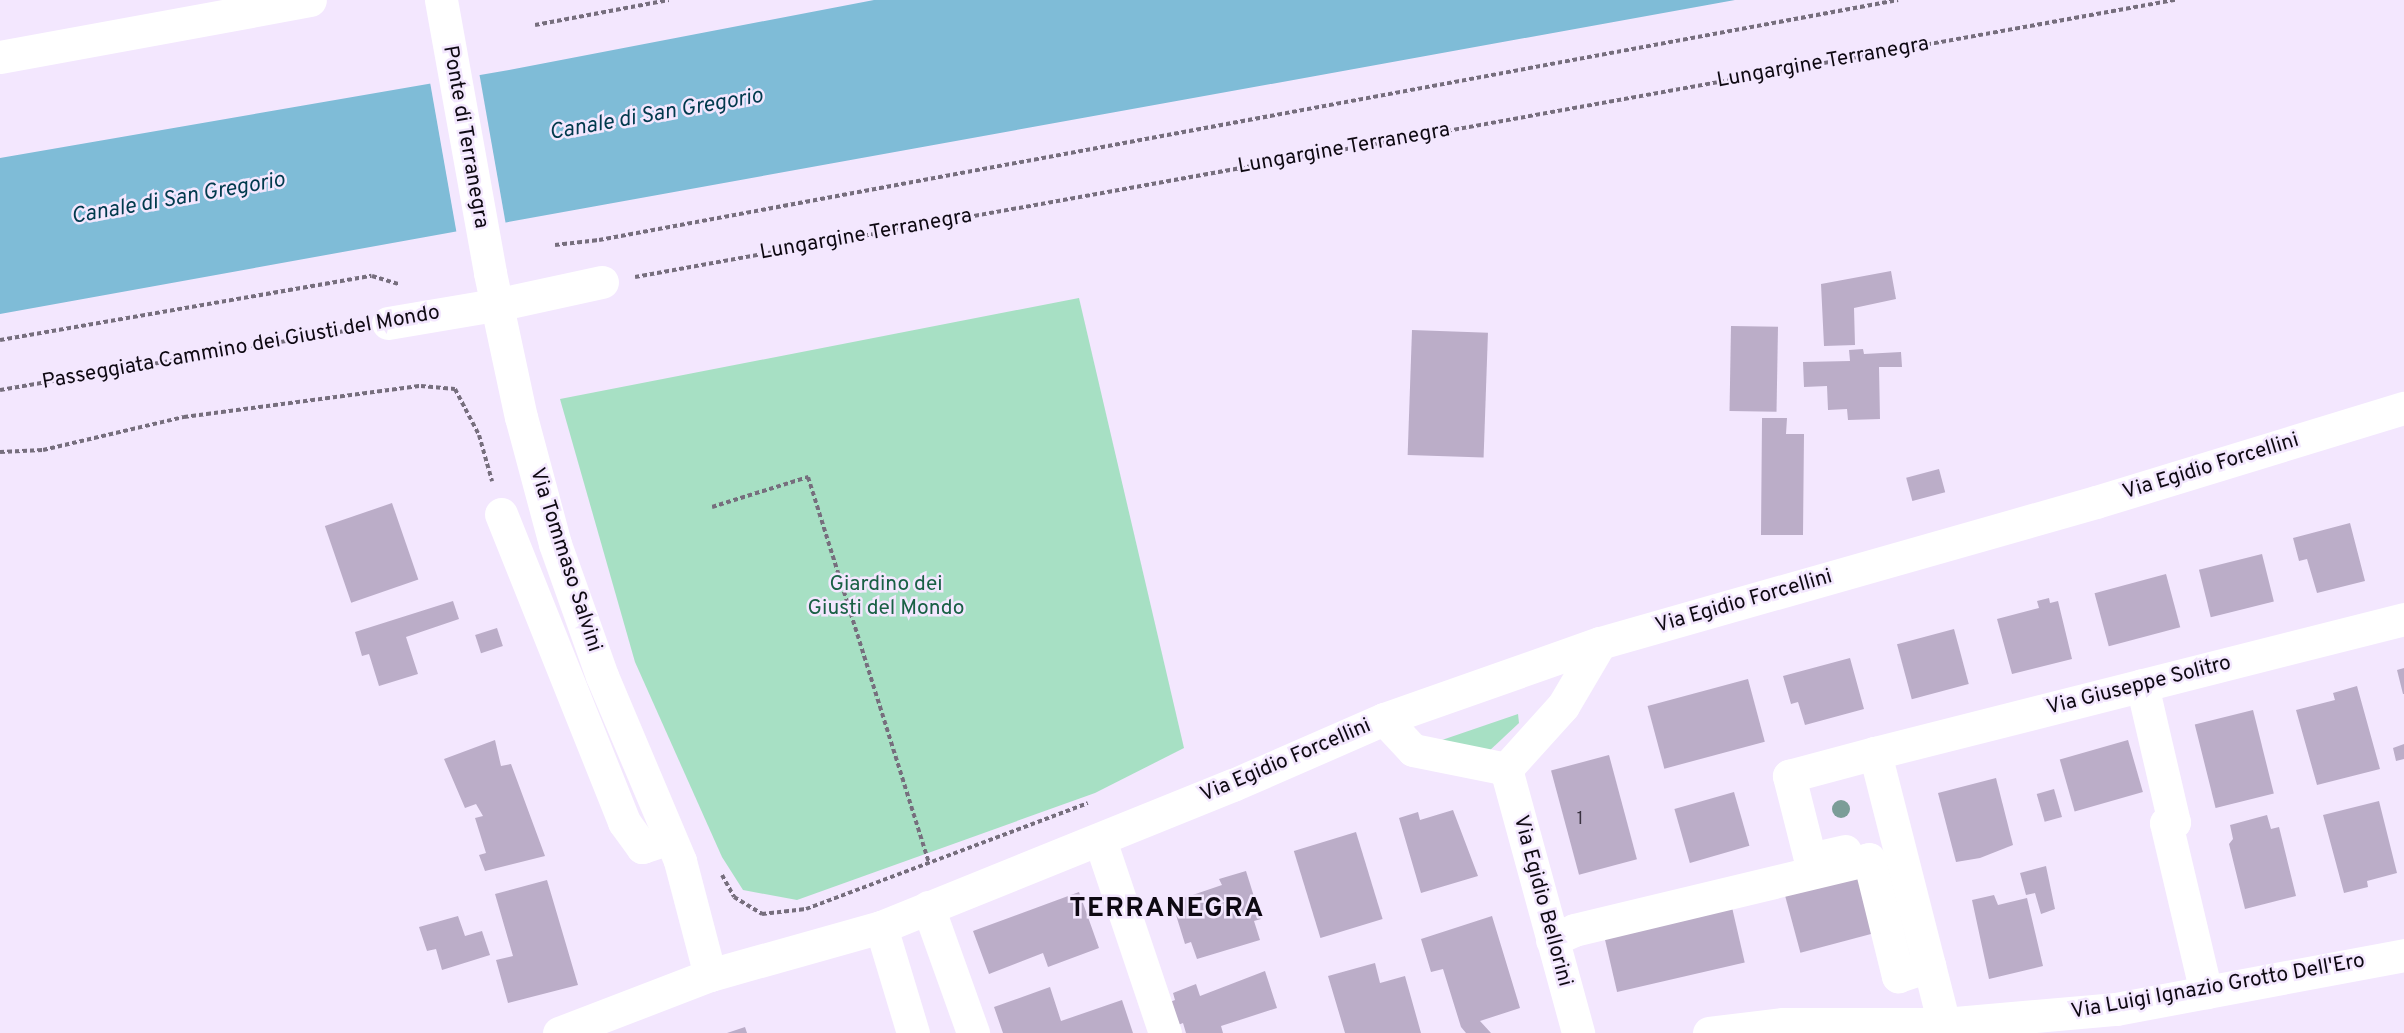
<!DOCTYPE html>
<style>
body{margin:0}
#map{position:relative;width:2404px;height:1033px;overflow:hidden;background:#f3e7fe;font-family:Overpass,sans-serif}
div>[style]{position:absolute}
.green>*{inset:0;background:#a7e0c4}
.water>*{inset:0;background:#7fbcd7}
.pier>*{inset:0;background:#f3e7fe;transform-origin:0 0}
.building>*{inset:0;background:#bbadc8;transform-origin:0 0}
.path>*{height:4px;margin-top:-2px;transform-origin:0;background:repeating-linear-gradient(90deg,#766e7d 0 4.5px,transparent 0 7.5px)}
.minor>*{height:33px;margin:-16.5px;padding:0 16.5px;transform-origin:16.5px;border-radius:16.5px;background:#fff}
.trees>*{width:18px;height:18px;margin:-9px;border-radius:50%;background:#7b9d98}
span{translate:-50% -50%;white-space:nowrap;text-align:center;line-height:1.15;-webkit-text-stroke:5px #f3e7fe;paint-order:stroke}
.number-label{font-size:18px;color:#393240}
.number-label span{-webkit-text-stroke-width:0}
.street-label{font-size:21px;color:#0e0912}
.park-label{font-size:21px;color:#196045}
.water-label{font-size:22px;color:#013a4d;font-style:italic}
.district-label{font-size:27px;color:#0e0912;font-weight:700;letter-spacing:1.5px}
</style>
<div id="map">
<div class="green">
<i style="clip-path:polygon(1079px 298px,1184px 748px,1095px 793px,797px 900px,743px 890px,722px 857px,635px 662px,560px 399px)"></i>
<i style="clip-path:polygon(1518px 714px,1519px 723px,1487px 753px,1442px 740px)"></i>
</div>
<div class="water">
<i style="clip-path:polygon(874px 0,1735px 0,0 314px,0 158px,509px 70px)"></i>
</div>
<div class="pier">
<i style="left:479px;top:72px;width:156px;height:50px;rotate:80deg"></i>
</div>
<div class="building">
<i style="clip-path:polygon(1891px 271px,1896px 299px,1854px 308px,1855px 345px,1824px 346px,1821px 284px)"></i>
<i style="left:1731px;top:326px;width:47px;height:85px;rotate:1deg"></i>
<i style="left:1412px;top:330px;width:76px;height:125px;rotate:2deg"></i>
<i style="clip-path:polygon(1863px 349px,1864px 354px,1901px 352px,1902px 367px,1879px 367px,1880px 419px,1848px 420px,1847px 409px,1828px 410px,1827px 386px,1804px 387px,1803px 362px,1850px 361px,1849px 350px)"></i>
<i style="clip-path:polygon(1762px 418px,1787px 418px,1786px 434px,1804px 434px,1803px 535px,1761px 535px)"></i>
<i style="left:1939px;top:469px;width:24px;height:34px;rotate:75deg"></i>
<i style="left:392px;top:503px;width:81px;height:71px;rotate:71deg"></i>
<i style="clip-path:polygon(2350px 523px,2365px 581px,2317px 593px,2307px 559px,2299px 561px,2293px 538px)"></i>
<i style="left:2262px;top:554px;width:49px;height:65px;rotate:76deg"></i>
<i style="left:2166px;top:574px;width:55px;height:74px;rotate:75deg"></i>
<i style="clip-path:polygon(2049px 598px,2050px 603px,2058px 601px,2072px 659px,2012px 674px,1997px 619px,2039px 608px,2037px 601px)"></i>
<i style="clip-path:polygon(453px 601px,459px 619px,406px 637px,418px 674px,379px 686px,369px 654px,362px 656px,355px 632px)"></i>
<i style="left:497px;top:628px;width:19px;height:23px;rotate:72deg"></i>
<i style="left:1954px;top:629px;width:57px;height:59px;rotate:75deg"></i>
<i style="clip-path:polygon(1850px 658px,1864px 709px,1805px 725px,1798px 702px,1791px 704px,1783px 676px)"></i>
<i style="clip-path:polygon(2404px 668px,2404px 694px,2403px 694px,2397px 670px)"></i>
<i style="left:1748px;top:679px;width:65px;height:104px;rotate:75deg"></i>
<i style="clip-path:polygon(2357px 686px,2380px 769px,2317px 785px,2296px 710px,2335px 700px,2333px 693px)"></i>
<i style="left:2253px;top:710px;width:86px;height:60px;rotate:76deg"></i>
<i style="clip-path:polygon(495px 740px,501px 766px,511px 764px,545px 856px,485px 871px,479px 855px,486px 853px,475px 818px,483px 816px,476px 804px,465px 808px,444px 759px)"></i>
<i style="left:2128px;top:740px;width:54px;height:71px;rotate:74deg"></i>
<i style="clip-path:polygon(2404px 744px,2404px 759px,2396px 761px,2393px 748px)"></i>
<i style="left:1609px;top:755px;width:108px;height:60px;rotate:75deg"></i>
<i style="clip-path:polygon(1996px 778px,2013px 845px,1980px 858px,1956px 862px,1938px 793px)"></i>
<i style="left:2054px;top:789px;width:29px;height:18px;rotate:74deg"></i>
<i style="left:1734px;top:792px;width:56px;height:62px;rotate:74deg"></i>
<i style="clip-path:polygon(2379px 801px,2397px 873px,2367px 881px,2368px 887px,2344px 893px,2323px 815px)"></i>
<i style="clip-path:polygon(1453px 810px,1478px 876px,1421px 893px,1399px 818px,1418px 812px,1420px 820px)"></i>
<i style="clip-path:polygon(2267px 815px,2271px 829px,2279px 827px,2296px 896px,2245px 909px,2229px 844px,2233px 839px,2230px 825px)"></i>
<i style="left:1356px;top:832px;width:91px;height:65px;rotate:73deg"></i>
<i style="clip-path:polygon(2046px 866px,2055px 909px,2041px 914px,2035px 893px,2026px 895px,2020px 873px)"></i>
<i style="clip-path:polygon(1246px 871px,1261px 919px,1254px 921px,1260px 940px,1197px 959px,1191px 942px,1185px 944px,1172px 902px,1222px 885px,1219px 879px)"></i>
<i style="left:1859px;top:874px;width:61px;height:77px;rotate:75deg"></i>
<i style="clip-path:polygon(547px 880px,578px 985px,508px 1003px,496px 960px,513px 956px,495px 894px)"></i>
<i style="clip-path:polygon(1079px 892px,1099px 948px,1048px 967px,1043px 953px,989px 974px,973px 931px)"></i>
<i style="clip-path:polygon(1994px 895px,1998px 905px,2027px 898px,2043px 966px,1989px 979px,1972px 900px)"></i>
<i style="left:1731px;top:903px;width:61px;height:131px;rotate:77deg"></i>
<i style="clip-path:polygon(458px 916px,465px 936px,482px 931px,490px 955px,442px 970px,436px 949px,427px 951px,419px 927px)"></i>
<i style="clip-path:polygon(1492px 916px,1520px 1008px,1480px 1021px,1491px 1033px,1466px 1033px,1461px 1027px,1443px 969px,1431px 972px,1421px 939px)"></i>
<i style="clip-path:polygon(1375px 963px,1380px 983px,1405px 976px,1421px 1033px,1345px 1033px,1328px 976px)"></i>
<i style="clip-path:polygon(1265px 971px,1277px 1008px,1221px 1026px,1223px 1033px,1186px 1033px,1183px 1023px,1178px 1025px,1170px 1002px,1175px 1000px,1173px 993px,1196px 984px,1200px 996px)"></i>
<i style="clip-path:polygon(1050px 987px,1061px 1021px,1122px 1000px,1133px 1033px,1003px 1033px,994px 1007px)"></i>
<i style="clip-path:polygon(745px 1027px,747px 1033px,727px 1033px)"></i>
</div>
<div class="path">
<i style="left:535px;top:25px;width:136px;rotate:-10.6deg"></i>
<i style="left:555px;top:245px;width:44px;rotate:-6.5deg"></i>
<i style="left:599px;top:240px;width:1321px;rotate:-10.47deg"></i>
<i style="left:635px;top:277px;width:1565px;rotate:-10.2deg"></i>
<i style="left:0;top:340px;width:377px;rotate:-9.8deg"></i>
<i style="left:372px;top:276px;width:28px;rotate:17deg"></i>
<i style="left:0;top:390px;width:360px;rotate:-9.7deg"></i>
<i style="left:0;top:452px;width:43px;rotate:-2.7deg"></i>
<i style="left:43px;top:450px;width:145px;rotate:-13.2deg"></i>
<i style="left:184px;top:417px;width:239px;rotate:-7.5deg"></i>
<i style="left:421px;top:386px;width:34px;rotate:5deg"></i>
<i style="left:455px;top:389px;width:52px;rotate:62.4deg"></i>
<i style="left:479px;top:435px;width:48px;rotate:74.2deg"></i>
<i style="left:712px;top:507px;width:101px;rotate:-17.4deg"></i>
<i style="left:808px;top:477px;width:404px;rotate:72.6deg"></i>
<i style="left:722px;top:875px;width:25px;rotate:61deg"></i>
<i style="left:734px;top:897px;width:33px;rotate:31deg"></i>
<i style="left:762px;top:914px;width:44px;rotate:-6.5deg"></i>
<i style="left:806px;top:909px;width:301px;rotate:-20.6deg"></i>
</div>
<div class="minor">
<i style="left:441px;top:0;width:277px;rotate:79.8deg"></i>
<i style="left:490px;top:273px;width:147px;rotate:77.9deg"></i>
<i style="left:521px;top:417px;width:131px;rotate:75deg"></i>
<i style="left:555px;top:544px;width:140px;rotate:70.4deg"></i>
<i style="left:602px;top:676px;width:201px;rotate:67.1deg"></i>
<i style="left:680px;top:861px;width:118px;rotate:75.3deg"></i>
<i style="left:0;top:57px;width:315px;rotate:-10.4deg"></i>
<i style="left:514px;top:301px;width:90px;rotate:-12.2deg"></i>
<i style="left:388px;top:323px;width:96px;rotate:-9.6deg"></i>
<i style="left:501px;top:514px;width:332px;rotate:68.2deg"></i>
<i style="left:624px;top:822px;width:31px;rotate:54deg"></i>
<i style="left:642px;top:847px;width:28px;rotate:-18deg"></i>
<i style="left:2142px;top:685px;width:141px;rotate:76.9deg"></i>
<i style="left:2174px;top:822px;width:8px;rotate:173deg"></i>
<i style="left:2166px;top:823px;width:174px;rotate:76.7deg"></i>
<i style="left:1384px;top:719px;width:42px;rotate:46.9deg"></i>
<i style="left:1413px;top:750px;width:95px;rotate:11.5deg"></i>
<i style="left:1506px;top:769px;width:85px;rotate:-47.9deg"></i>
<i style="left:1563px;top:706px;width:73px;rotate:-59.6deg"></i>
<i style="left:1506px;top:769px;width:274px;rotate:74.7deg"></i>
<i style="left:1100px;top:840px;width:204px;rotate:71.4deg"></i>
<i style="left:1845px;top:851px;width:36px;rotate:167deg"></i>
<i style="left:1810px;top:859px;width:86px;rotate:-104.2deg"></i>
<i style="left:1789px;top:776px;width:89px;rotate:-15deg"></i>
<i style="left:928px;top:907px;width:134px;rotate:70.3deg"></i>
<i style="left:881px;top:927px;width:111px;rotate:73.2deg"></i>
<i style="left:1552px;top:940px;width:24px;rotate:-24deg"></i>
<i style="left:1574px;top:930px;width:303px;rotate:-13.5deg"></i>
<i style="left:1869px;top:859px;width:121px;rotate:76.1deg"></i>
<i style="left:1898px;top:976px;width:33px;rotate:-18deg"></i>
<i style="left:1944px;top:1024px;width:280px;rotate:-104.3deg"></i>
<i style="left:1875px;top:753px;width:546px;rotate:-14.21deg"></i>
<i style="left:559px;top:1033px;width:162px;rotate:-21deg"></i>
<i style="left:710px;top:975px;width:178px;rotate:-15.7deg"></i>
<i style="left:881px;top:927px;width:380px;rotate:-22deg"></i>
<i style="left:1233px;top:785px;width:165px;rotate:-23.6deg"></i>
<i style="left:1384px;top:719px;width:229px;rotate:-19.4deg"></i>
<i style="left:1600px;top:643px;width:516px;rotate:-15.87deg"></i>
<i style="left:2096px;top:502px;width:322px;rotate:-17deg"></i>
<i style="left:1709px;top:1033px;width:75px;rotate:-6.9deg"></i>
<i style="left:1783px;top:1024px;width:161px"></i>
<i style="left:1944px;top:1024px;width:173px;rotate:-5deg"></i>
<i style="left:2116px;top:1009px;width:293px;rotate:-10.6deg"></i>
</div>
<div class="trees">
<i style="left:1841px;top:809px"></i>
</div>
<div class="number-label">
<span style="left:1580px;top:820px">1</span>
</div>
<div class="street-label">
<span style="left:1823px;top:63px;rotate:-10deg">Lungargine Terranegra</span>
<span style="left:465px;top:137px;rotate:80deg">Ponte di Terranegra</span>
<span style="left:1344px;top:149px;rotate:-10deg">Lungargine Terranegra</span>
<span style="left:866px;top:235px;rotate:-10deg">Lungargine Terranegra</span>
<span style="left:241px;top:348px;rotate:-10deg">Passeggiata Cammino dei Giusti del Mondo</span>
<span style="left:2211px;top:467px;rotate:-17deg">Via Egidio Forcellini</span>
<span style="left:565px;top:560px;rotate:72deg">Via Tommaso Salvini</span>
<span style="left:1744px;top:602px;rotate:-16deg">Via Egidio Forcellini</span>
<span style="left:2139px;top:686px;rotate:-14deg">Via Giuseppe Solitro</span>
<span style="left:1286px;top:761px;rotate:-23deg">Via Egidio Forcellini</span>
<span style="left:1542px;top:901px;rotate:75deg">Via Egidio Bellorini</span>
<span style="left:2218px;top:987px;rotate:-10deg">Via Luigi Ignazio Grotto Dell'Ero</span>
</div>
<div class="park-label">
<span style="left:886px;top:597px">Giardino dei<br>Giusti del Mondo</span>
</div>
<div class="water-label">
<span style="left:656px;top:115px;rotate:-10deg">Canale di San Gregorio</span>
<span style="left:178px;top:199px;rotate:-10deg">Canale di San Gregorio</span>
</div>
<div class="district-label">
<span style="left:1167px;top:910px">TERRANEGRA</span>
</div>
</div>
